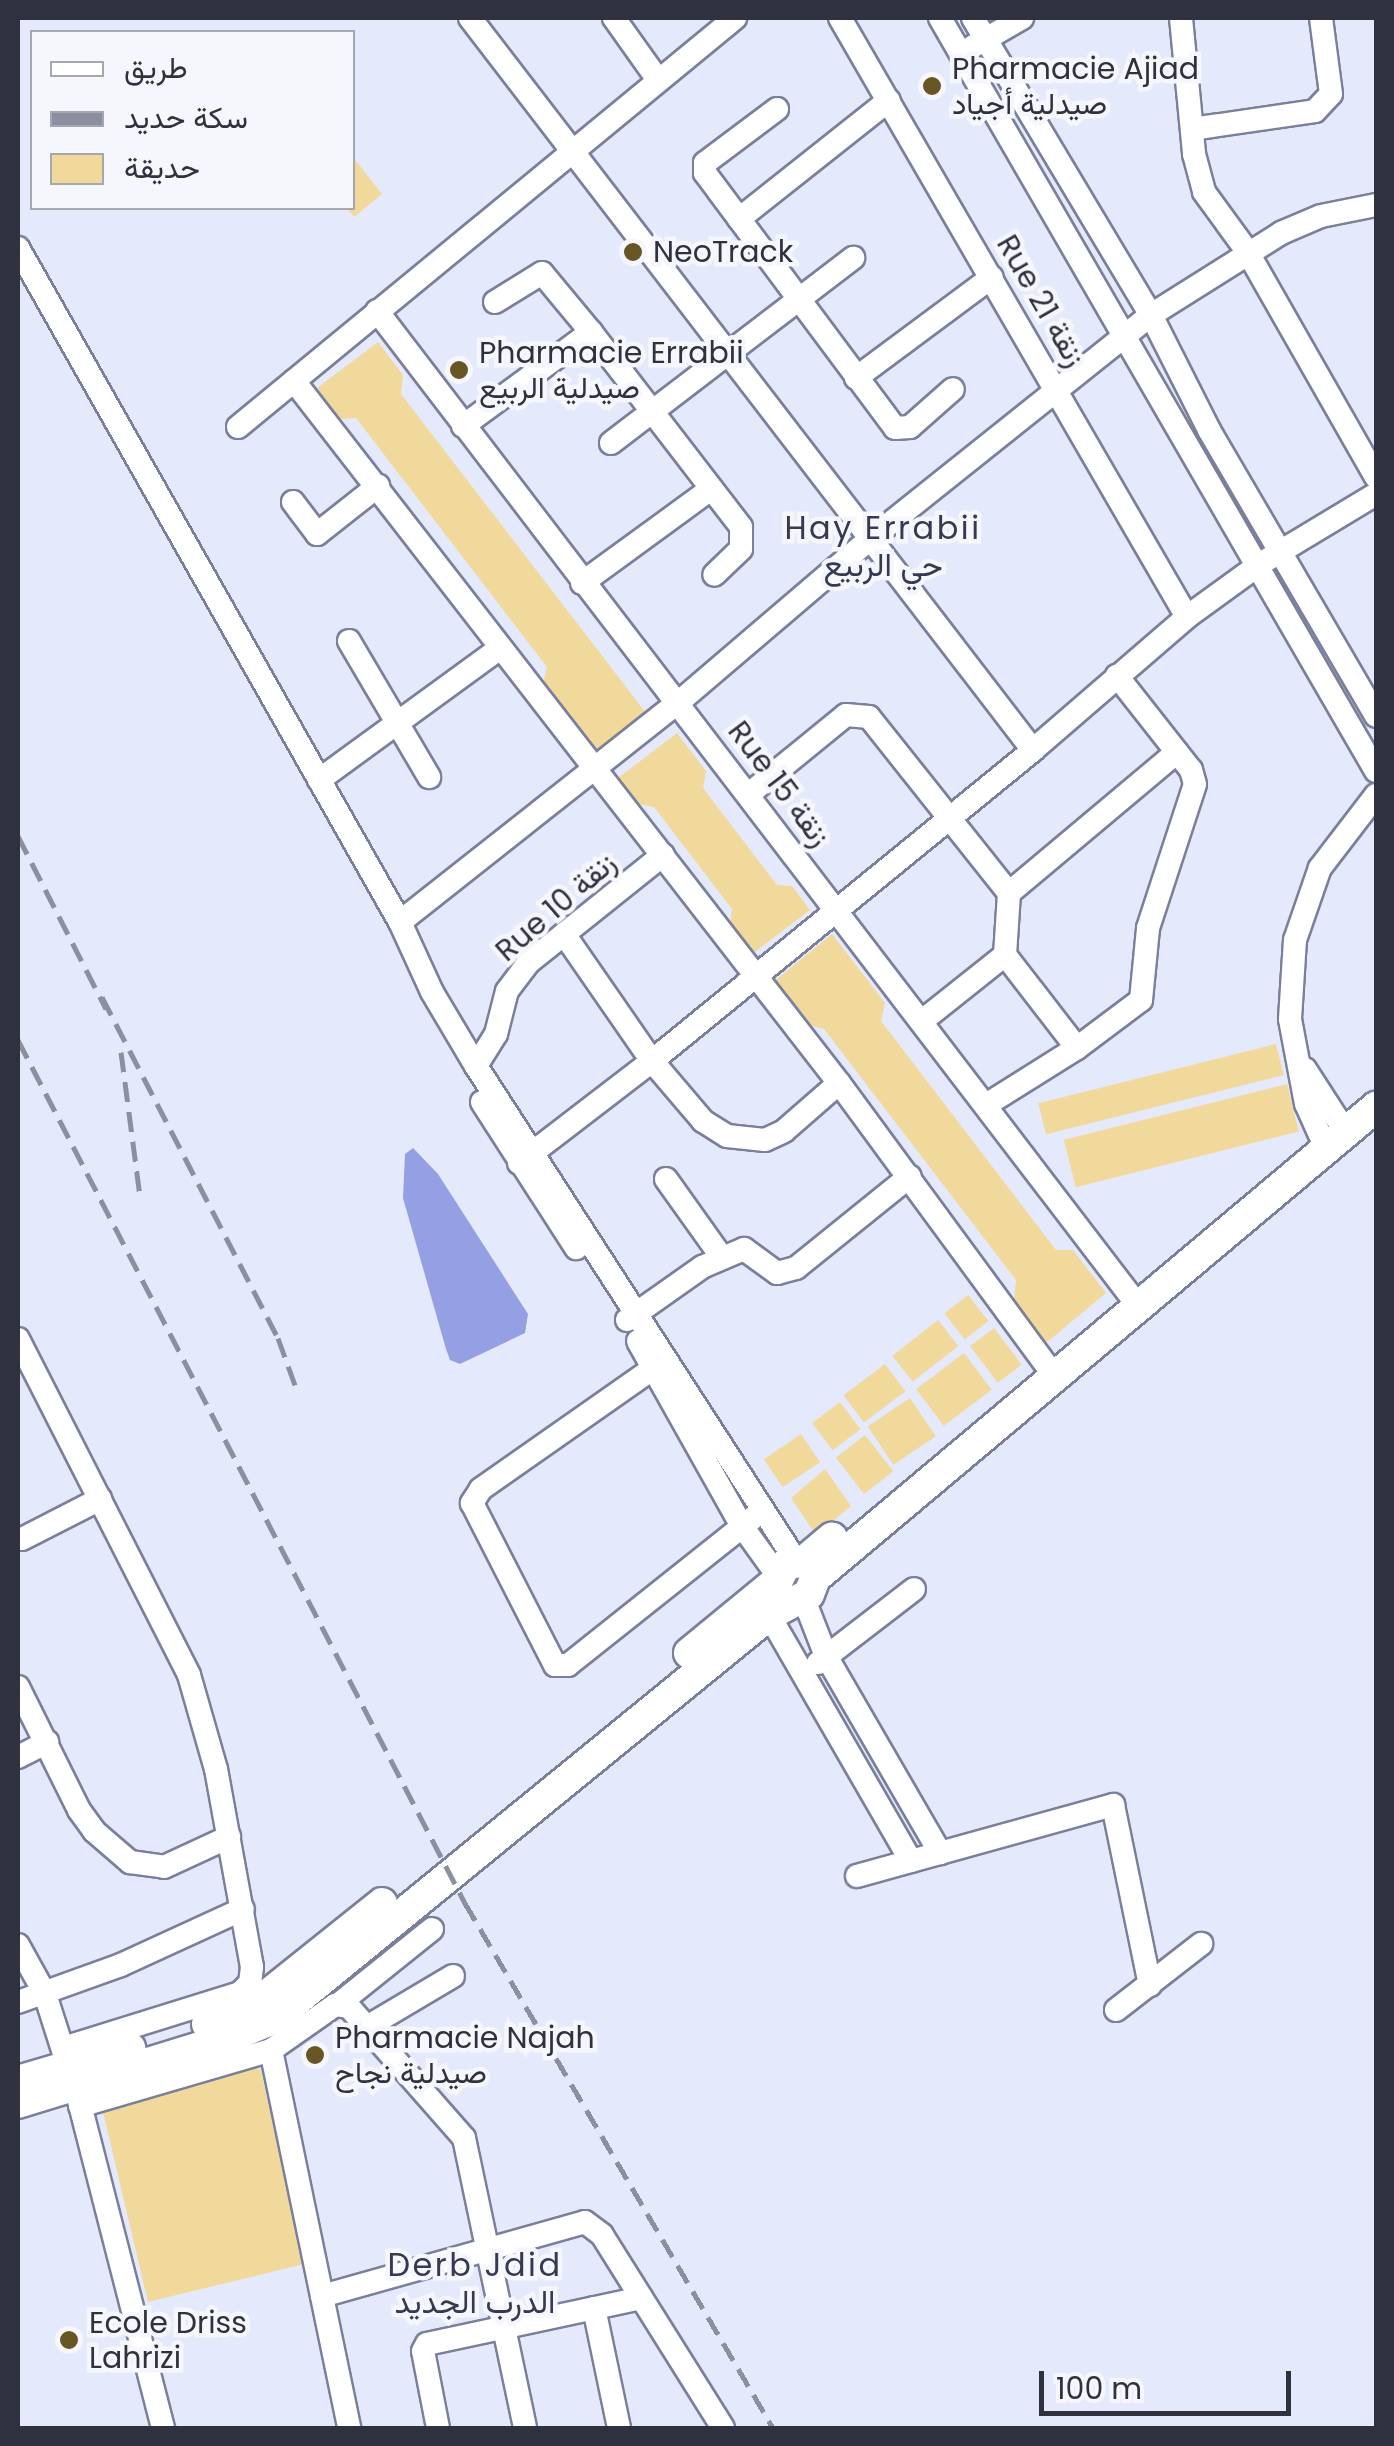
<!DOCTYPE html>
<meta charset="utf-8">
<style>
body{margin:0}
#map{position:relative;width:1394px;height:2446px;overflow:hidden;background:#e5e9fc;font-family:Poppins,Vazirmatn,sans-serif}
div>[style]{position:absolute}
.green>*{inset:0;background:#f1d99b;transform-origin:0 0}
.water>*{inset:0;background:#959fe4}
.roads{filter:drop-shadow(2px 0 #7a7f9c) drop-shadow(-2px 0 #7a7f9c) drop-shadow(0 2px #7a7f9c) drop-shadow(0 -2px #7a7f9c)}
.minor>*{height:22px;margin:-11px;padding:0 11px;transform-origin:11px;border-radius:11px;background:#fff}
.major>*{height:30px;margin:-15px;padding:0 15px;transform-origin:15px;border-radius:15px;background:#fff}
.rail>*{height:5px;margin-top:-2.5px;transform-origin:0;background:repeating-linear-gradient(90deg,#8b8f9f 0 20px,transparent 0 30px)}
.dots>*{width:28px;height:28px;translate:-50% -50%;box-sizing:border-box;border:5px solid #f6f7fd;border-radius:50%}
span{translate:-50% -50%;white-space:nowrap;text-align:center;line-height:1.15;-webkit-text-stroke:9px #f6f7fd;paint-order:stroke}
.poi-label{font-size:30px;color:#2f323e}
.left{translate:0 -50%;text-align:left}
.street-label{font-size:30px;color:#2f323e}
.neighbourhood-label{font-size:32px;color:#353952;letter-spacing:2.5px}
.frame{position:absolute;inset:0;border:20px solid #2f323e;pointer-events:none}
.legend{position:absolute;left:30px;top:30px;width:325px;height:180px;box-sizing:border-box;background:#f6f7fd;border:2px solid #a6a8b1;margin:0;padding:12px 18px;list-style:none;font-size:30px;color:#2f323e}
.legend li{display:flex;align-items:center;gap:20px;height:50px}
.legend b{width:50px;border:2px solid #a6a8b1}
.scale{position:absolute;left:1039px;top:2371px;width:252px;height:45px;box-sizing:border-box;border:5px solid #2f323e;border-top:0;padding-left:12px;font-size:30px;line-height:35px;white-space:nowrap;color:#2f323e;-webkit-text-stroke:8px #f6f7fd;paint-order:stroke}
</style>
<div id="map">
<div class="green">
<i style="clip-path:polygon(353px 157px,382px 194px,354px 217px,347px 208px,352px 208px)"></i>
<i style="clip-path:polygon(378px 342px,403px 375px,401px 394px,646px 713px,595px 752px,543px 684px,547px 667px,356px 418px,341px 419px,317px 388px)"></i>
<i style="clip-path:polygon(677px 733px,706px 771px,703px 788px,777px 885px,792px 886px,810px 910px,752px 954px,730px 925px,732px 909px,654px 807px,638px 804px,618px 778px)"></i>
<i style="clip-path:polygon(832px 934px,885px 1003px,881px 1021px,1056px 1250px,1073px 1250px,1106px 1293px,1046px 1343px,1014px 1301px,1016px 1280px,824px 1029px,803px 1023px,772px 983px)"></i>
<i style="left:1276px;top:1044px;width:32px;height:245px;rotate:76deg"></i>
<i style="left:1287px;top:1084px;width:49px;height:230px;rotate:76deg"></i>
<i style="left:968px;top:1295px;width:33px;height:30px;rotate:52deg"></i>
<i style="left:938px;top:1320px;width:33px;height:58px;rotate:52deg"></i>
<i style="left:994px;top:1328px;width:46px;height:30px;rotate:53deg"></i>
<i style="left:964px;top:1353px;width:46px;height:60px;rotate:53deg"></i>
<i style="left:885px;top:1364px;width:34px;height:52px;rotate:53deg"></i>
<i style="left:910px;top:1398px;width:46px;height:51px;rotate:56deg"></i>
<i style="left:840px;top:1402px;width:34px;height:35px;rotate:53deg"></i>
<i style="left:801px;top:1434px;width:34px;height:45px;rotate:56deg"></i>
<i style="left:865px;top:1435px;width:46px;height:37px;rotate:52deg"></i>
<i style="clip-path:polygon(825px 1469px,851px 1506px,816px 1535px,791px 1498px)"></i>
<i style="clip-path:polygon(256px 2067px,261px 2071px,304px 2264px,148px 2302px,103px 2112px)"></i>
</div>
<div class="water">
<i style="clip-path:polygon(413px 1148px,438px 1174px,528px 1314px,525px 1333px,460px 1364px,450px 1360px,446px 1349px,403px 1198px,405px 1154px)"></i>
</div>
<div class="roads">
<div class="minor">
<i style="left:470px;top:18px;width:923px;rotate:52.44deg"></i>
<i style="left:614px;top:18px;width:76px;rotate:54.6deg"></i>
<i style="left:840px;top:18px;width:692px;rotate:59.92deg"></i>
<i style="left:940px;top:18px;width:870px;rotate:59.93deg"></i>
<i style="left:973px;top:18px;width:346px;rotate:59.1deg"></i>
<i style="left:1151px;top:315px;width:129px;rotate:63.2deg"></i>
<i style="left:1209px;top:430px;width:331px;rotate:59.7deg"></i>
<i style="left:1181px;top:18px;width:137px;rotate:84.5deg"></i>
<i style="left:1194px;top:154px;width:39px;rotate:75deg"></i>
<i style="left:1204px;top:192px;width:73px;rotate:53.9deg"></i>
<i style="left:1247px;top:251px;width:260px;rotate:60.3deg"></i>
<i style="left:972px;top:47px;width:58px;rotate:-30.1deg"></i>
<i style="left:777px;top:109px;width:90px;rotate:143.1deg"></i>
<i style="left:705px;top:163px;width:10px;rotate:90deg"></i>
<i style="left:705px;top:173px;width:318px;rotate:53.3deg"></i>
<i style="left:895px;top:428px;width:15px;rotate:-4deg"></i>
<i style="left:910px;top:427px;width:57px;rotate:-41.5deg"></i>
<i style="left:1192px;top:129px;width:124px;rotate:-8.3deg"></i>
<i style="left:1315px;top:111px;width:23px;rotate:-47deg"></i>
<i style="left:1331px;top:94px;width:77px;rotate:-97.5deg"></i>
<i style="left:739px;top:219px;width:191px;rotate:-38.4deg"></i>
<i style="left:18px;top:248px;width:775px;rotate:60.46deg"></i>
<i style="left:400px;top:922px;width:77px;rotate:65.4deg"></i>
<i style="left:432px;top:992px;width:86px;rotate:59.3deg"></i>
<i style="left:476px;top:1066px;width:589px;rotate:57.12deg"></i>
<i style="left:495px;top:302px;width:55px;rotate:-31.7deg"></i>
<i style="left:542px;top:273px;width:77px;rotate:50.3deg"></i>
<i style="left:377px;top:311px;width:1239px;rotate:52.58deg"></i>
<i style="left:856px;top:378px;width:169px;rotate:-36.6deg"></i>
<i style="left:294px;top:381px;width:889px;rotate:52.18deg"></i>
<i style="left:839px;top:1083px;width:350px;rotate:53.7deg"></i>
<i style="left:463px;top:426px;width:159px;rotate:-36.3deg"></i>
<i style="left:591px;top:332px;width:246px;rotate:52.4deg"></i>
<i style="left:741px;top:527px;width:22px;rotate:90deg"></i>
<i style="left:741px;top:549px;width:37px;rotate:136deg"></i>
<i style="left:238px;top:427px;width:644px;rotate:-39.45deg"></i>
<i style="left:611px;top:443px;width:305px;rotate:-37.4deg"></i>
<i style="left:293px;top:502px;width:40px;rotate:53deg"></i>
<i style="left:317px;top:534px;width:78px;rotate:-38.2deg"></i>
<i style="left:582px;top:583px;width:160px;rotate:-36.1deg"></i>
<i style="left:349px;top:641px;width:158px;rotate:59.5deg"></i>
<i style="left:319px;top:780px;width:224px;rotate:-36.1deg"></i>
<i style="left:749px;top:794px;width:125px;rotate:-39.2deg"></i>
<i style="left:846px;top:715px;width:23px;rotate:5deg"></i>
<i style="left:869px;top:717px;width:225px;rotate:51.5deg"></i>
<i style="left:400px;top:922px;width:355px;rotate:-38.3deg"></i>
<i style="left:679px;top:702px;width:250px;rotate:-40.5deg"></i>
<i style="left:869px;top:540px;width:361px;rotate:-38.6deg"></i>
<i style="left:1151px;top:315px;width:154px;rotate:-32.2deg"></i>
<i style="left:1281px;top:233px;width:43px;rotate:-23deg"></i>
<i style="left:1321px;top:216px;width:56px;rotate:-11.3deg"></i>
<i style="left:564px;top:934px;width:155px;rotate:55.3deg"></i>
<i style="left:652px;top:1061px;width:79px;rotate:49.6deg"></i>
<i style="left:703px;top:1121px;width:28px;rotate:32deg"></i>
<i style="left:727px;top:1136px;width:38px;rotate:6deg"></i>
<i style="left:765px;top:1140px;width:21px;rotate:-25deg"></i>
<i style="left:784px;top:1131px;width:73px;rotate:-41.1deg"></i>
<i style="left:922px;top:1021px;width:106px;rotate:-38.5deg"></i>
<i style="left:1077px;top:1048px;width:118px;rotate:-127.7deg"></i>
<i style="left:1005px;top:955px;width:62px;rotate:-86.3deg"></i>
<i style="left:1009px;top:893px;width:219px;rotate:-40deg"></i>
<i style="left:476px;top:1066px;width:38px;rotate:-58deg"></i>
<i style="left:496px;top:1034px;width:44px;rotate:-75.7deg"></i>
<i style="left:507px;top:991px;width:35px;rotate:-53deg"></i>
<i style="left:528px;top:963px;width:173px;rotate:-38.7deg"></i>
<i style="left:1305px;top:1069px;width:61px;rotate:57.1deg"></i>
<i style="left:482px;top:1102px;width:174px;rotate:57.2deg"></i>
<i style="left:986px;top:1105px;width:107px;rotate:-32.1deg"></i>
<i style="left:1077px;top:1048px;width:80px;rotate:-36.9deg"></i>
<i style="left:1141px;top:1000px;width:72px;rotate:-84.4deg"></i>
<i style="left:1148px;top:928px;width:151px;rotate:-71.9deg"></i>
<i style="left:1195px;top:784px;width:15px;rotate:-106deg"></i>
<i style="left:1191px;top:770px;width:120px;rotate:-128.2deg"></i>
<i style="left:1320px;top:1135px;width:34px;rotate:-114deg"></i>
<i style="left:1306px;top:1104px;width:86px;rotate:-100.7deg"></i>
<i style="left:1290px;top:1019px;width:79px;rotate:-86.4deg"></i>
<i style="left:1295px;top:940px;width:76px;rotate:-70.9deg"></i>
<i style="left:1320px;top:868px;width:92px;rotate:-52.5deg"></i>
<i style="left:519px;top:1163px;width:168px;rotate:-37.5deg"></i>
<i style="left:652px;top:1061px;width:492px;rotate:-39.2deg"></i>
<i style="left:1033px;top:750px;width:203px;rotate:-40.8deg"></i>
<i style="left:1187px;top:617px;width:90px;rotate:-36deg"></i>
<i style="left:1260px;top:564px;width:135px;rotate:-31.1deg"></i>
<i style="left:666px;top:1179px;width:95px;rotate:54.5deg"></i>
<i style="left:627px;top:1320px;width:92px;rotate:-35.2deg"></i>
<i style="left:702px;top:1267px;width:46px;rotate:-23.2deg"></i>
<i style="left:744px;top:1249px;width:41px;rotate:36deg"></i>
<i style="left:777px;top:1273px;width:20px;rotate:-15deg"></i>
<i style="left:796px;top:1268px;width:146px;rotate:-38.9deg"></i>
<i style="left:18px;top:1339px;width:377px;rotate:63deg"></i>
<i style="left:189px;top:1675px;width:98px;rotate:74deg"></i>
<i style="left:216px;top:1769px;width:201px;rotate:79.7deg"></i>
<i style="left:252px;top:1967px;width:16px;rotate:97deg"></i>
<i style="left:250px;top:1983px;width:14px;rotate:135deg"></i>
<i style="left:240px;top:1993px;width:185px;rotate:162.7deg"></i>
<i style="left:638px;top:1341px;width:212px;rotate:60.7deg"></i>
<i style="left:742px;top:1526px;width:62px;rotate:54.2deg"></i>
<i style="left:655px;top:1367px;width:213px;rotate:145deg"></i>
<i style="left:481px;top:1489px;width:17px;rotate:123deg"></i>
<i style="left:472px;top:1503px;width:182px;rotate:62.9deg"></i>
<i style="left:555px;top:1665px;width:13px"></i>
<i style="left:568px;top:1665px;width:238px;rotate:-38.5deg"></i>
<i style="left:22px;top:1539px;width:88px;rotate:-27.1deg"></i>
<i style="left:803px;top:1597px;width:63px;rotate:68.7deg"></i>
<i style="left:826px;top:1656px;width:228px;rotate:59.9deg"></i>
<i style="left:769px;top:1615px;width:284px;rotate:60deg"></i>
<i style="left:818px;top:1663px;width:121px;rotate:-37.6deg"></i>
<i style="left:18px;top:1687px;width:137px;rotate:63.6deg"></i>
<i style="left:79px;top:1810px;width:26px;rotate:54deg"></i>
<i style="left:94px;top:1831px;width:48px;rotate:40.7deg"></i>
<i style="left:130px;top:1862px;width:34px;rotate:8deg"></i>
<i style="left:164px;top:1867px;width:72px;rotate:-24.8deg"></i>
<i style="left:18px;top:1757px;width:33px;rotate:-27deg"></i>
<i style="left:857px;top:1876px;width:266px;rotate:-15.5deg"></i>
<i style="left:1113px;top:1805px;width:184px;rotate:78.4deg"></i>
<i style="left:18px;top:1945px;width:56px;rotate:61.1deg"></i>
<i style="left:45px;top:1994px;width:72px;rotate:72.3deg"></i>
<i style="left:18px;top:2002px;width:109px;rotate:-19.8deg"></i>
<i style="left:121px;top:1965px;width:134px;rotate:-24.7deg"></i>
<i style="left:340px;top:2003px;width:118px;rotate:-38.8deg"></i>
<i style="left:1116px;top:2010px;width:108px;rotate:-37.8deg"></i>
<i style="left:367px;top:2027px;width:100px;rotate:-30.7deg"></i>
<i style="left:271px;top:2050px;width:386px;rotate:78.3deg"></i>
<i style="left:77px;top:2093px;width:346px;rotate:75.6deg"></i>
<i style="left:80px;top:2106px;width:199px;rotate:-16.3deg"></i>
<i style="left:271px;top:2050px;width:78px;rotate:-35.1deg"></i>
<i style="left:335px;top:2005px;width:14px;rotate:8deg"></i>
<i style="left:349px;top:2007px;width:174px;rotate:48.7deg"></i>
<i style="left:464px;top:2138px;width:296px;rotate:78.1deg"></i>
<i style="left:322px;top:2296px;width:273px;rotate:-15.7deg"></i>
<i style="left:585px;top:2222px;width:21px;rotate:37deg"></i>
<i style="left:602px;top:2235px;width:228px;rotate:57.9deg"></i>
<i style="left:594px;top:2308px;width:123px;rotate:78.2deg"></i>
<i style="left:438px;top:2428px;width:78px;rotate:-101deg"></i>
<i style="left:423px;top:2351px;width:8px;rotate:-60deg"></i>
<i style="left:427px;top:2344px;width:219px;rotate:-12.1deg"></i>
</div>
<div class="major">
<i style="left:689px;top:1653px;width:115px;rotate:-39.4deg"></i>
<i style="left:778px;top:1580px;width:18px;rotate:-63deg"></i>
<i style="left:786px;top:1564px;width:17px;rotate:-7deg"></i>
<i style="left:803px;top:1562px;width:38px;rotate:-40deg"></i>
<i style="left:207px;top:2024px;width:59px;rotate:-24deg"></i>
<i style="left:261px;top:2000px;width:155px;rotate:-38.7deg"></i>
<i style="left:18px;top:2081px;width:117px;rotate:-16.4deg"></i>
<i style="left:18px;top:2103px;width:218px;rotate:-17.1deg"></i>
<i style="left:226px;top:2039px;width:53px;rotate:-23.2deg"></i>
<i style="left:275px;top:2018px;width:638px;rotate:-39.21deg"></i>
<i style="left:769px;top:1615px;width:45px;rotate:-27.7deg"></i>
<i style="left:809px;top:1594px;width:17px;rotate:-69deg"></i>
<i style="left:815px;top:1578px;width:733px;rotate:-40.02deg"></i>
</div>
</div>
<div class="rail">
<i style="left:18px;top:836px;width:194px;rotate:63deg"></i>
<i style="left:102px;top:997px;width:384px;rotate:62.7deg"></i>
<i style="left:278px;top:1338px;width:50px;rotate:70.1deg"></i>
<i style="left:18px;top:1040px;width:972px;rotate:62.62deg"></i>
<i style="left:465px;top:1903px;width:609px;rotate:59.6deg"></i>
<i style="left:121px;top:1052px;width:145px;rotate:82.5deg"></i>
</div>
<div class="dots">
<i style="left:932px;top:86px;background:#675523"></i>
<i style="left:633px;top:252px;background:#675523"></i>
<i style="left:459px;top:370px;background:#675523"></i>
<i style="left:315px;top:2055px;background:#675523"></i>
<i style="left:69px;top:2340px;background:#675523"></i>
</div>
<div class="poi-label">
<span class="left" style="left:952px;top:86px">Pharmacie Ajiad<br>صيدلية أجياد</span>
<span class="left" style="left:653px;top:252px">NeoTrack</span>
<span class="left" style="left:479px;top:370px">Pharmacie Errabii<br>صيدلية الربيع</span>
<span class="left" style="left:335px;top:2055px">Pharmacie Najah<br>صيدلية نجاح</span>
<span class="left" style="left:89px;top:2340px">Ecole Driss<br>Lahrizi</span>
</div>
<div class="street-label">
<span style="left:1041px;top:301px;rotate:60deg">Rue 21 زنقة</span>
<span style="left:779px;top:784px;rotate:53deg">Rue 15 زنقة</span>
<span style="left:556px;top:907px;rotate:-41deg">Rue 10 زنقة</span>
</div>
<div class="neighbourhood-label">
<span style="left:883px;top:547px">Hay Errabii<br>حي الربيع</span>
<span style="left:475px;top:2284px">Derb Jdid<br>الدرب الجديد</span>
</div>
<div class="frame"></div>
<ul class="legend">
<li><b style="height:12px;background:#fff"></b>طريق</li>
<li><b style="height:12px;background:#8b8f9f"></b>سكة حديد</li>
<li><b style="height:28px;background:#f1d99b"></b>حديقة</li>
</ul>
<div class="scale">100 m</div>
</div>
